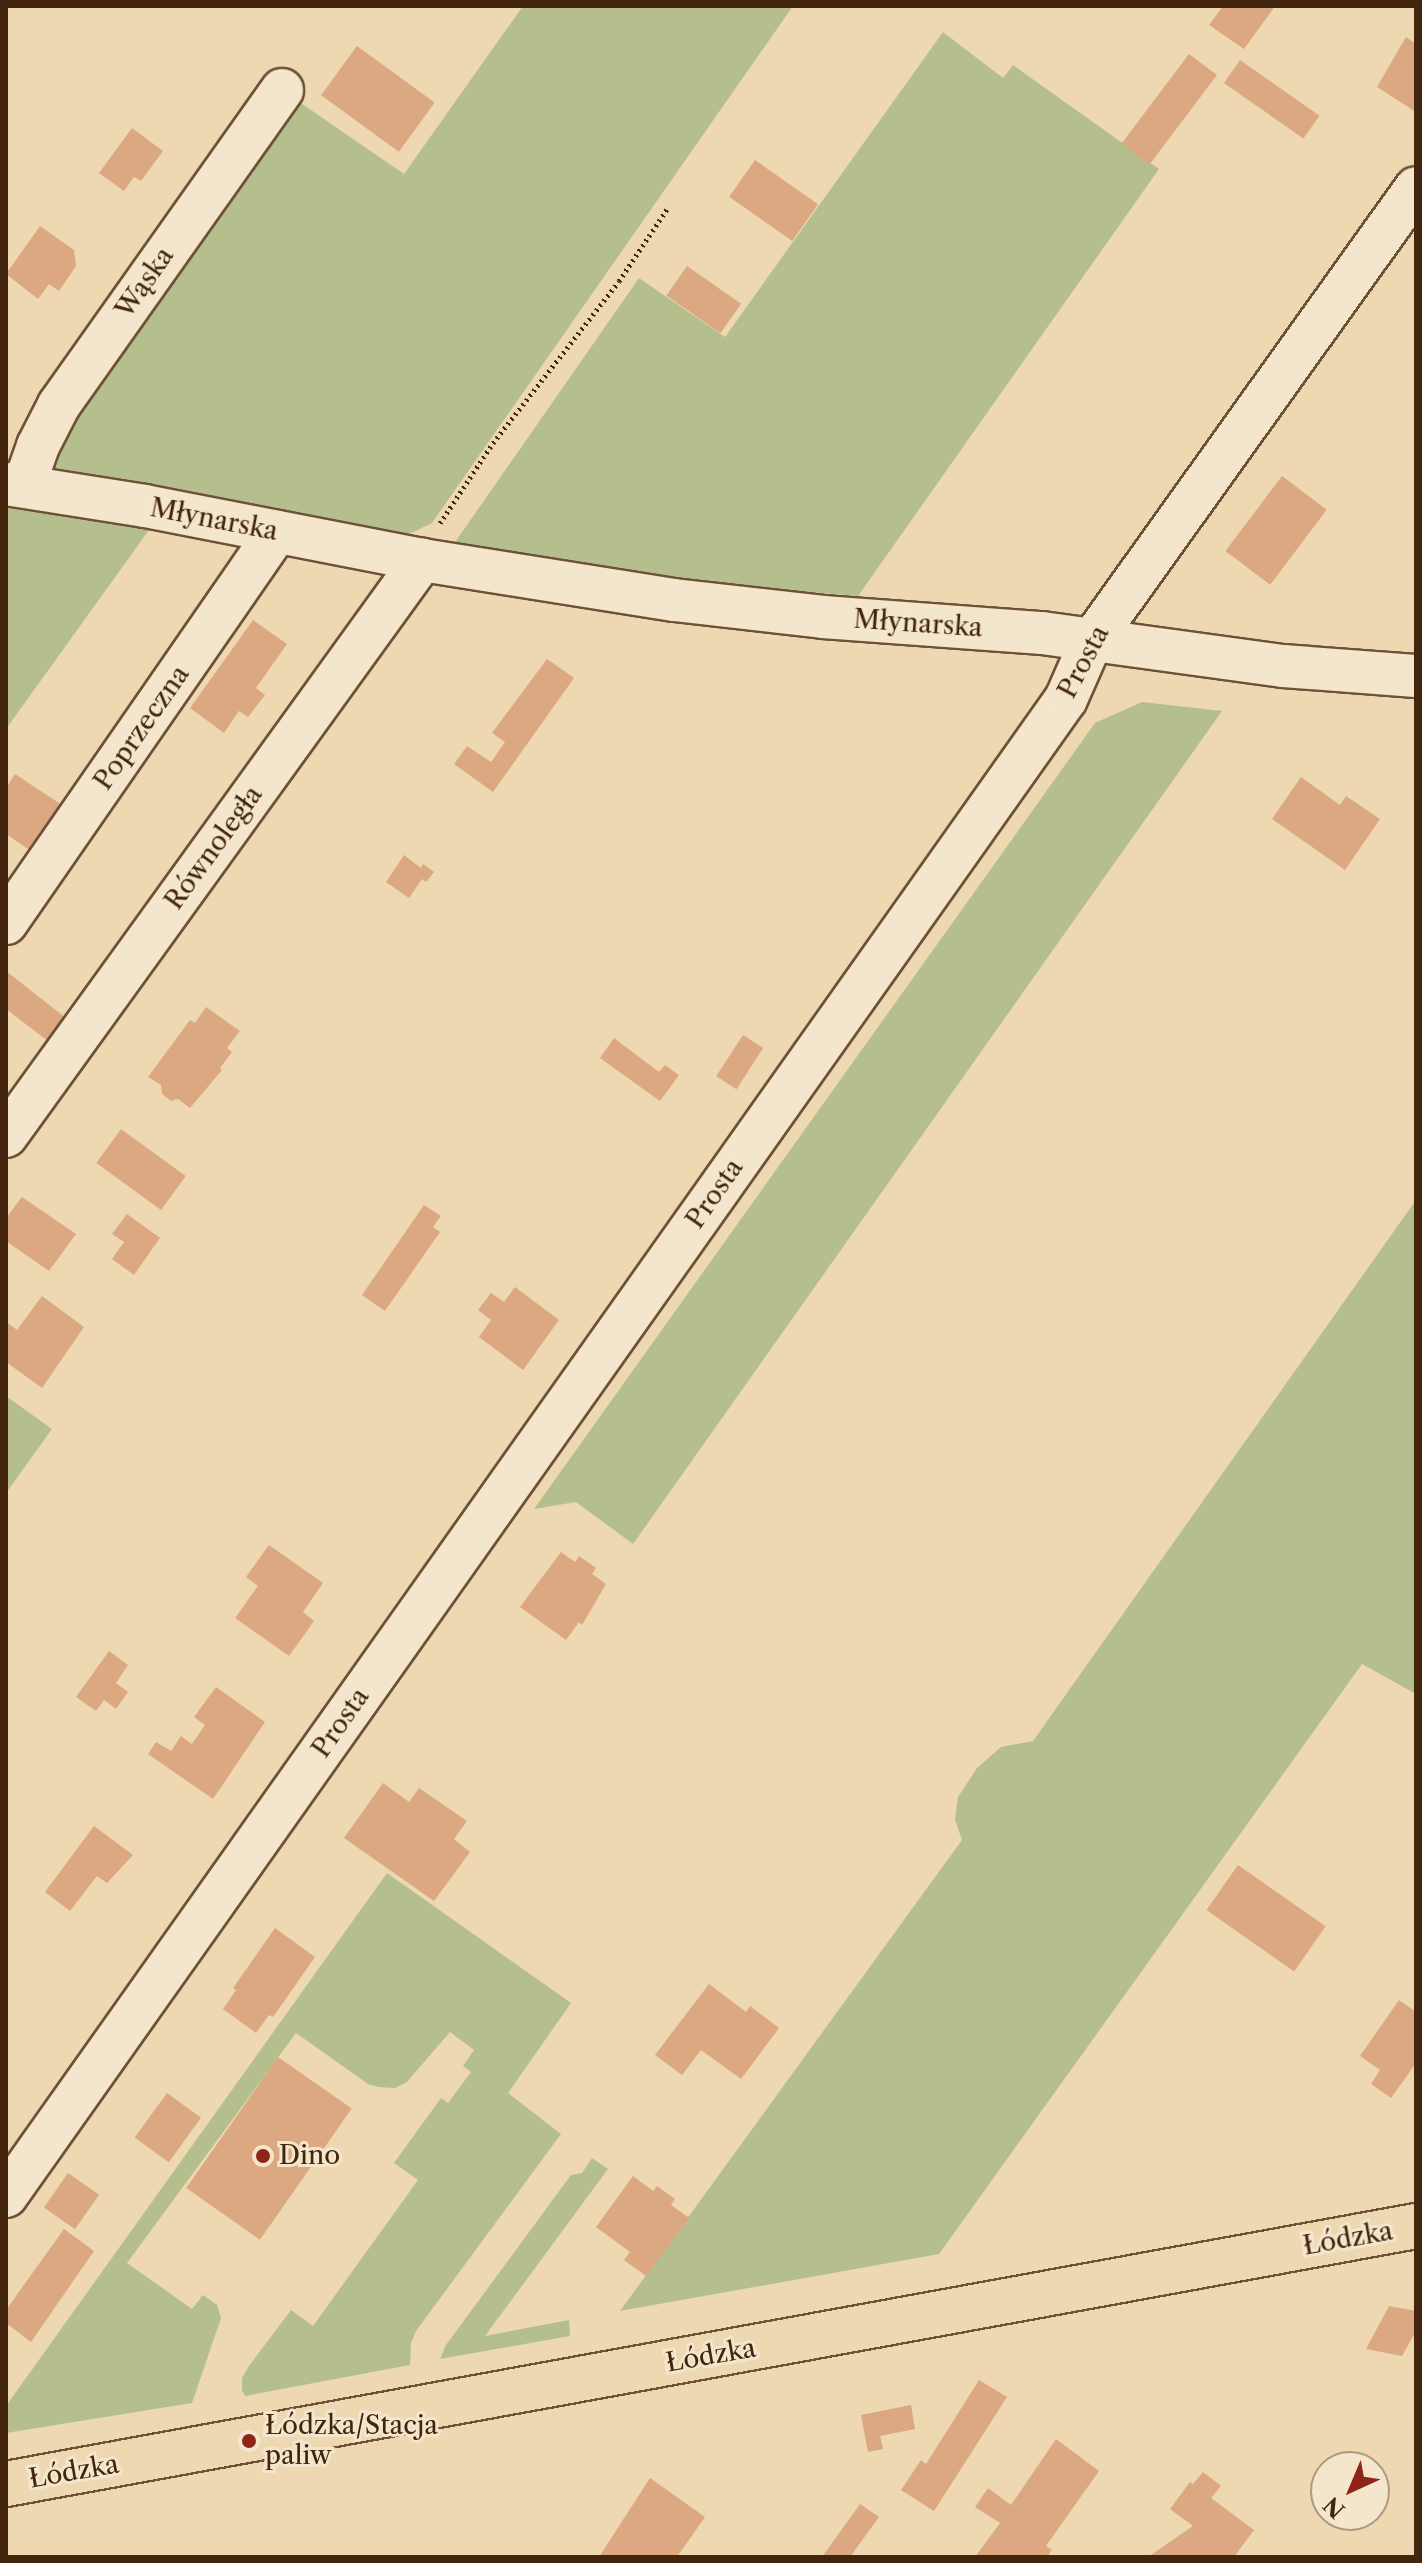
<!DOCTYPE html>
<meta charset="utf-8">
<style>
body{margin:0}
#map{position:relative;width:1422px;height:2563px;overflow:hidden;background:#edd8b2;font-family:"Libre Caslon Text",serif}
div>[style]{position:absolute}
.green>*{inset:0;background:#b5bf8e}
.building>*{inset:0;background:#dba881;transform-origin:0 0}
.path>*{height:5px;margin-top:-2.5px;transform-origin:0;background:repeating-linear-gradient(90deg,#43240d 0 2px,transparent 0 6px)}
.roads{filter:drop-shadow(2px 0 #6e5136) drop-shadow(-2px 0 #6e5136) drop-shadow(0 2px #6e5136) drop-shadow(0 -2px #6e5136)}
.minor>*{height:42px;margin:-21px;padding:0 21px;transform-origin:21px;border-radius:21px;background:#f3e6cd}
.major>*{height:44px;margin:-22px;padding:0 22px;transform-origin:22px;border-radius:22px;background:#edd8b2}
.dots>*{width:22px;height:22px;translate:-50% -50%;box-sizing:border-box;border:4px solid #f3e6cd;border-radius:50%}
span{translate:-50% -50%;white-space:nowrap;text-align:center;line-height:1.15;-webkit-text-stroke:6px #f3e6cd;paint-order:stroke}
.street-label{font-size:26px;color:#43240d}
.poi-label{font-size:26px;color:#43240d}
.left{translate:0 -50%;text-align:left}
.frame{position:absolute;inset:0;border:8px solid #43240d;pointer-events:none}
.north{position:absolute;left:1310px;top:2451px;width:80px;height:80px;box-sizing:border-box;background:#f3e6cd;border:2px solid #ad9880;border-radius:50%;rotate:224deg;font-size:22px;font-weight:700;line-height:32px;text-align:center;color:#43240d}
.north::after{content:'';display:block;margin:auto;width:28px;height:36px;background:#8f2418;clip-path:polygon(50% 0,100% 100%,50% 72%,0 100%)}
</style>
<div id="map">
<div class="green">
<i style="clip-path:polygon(523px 6px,793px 6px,432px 523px,409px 534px,393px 533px,42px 467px,292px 97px,404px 174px)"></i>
<i style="clip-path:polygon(943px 32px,1003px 78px,1013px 65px,1159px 169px,858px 596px,642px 578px,451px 548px,639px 278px,725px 337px)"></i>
<i style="clip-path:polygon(6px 499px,154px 523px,6px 729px)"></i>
<i style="clip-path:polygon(1142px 702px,1222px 711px,633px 1544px,576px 1502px,534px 1509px,1095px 723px)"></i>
<i style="clip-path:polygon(1416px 1200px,1416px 1694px,1362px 1664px,939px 2254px,620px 2311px,962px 1840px,955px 1820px,958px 1797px,977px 1768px,1001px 1747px,1033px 1741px)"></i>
<i style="clip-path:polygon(6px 1396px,52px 1429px,6px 1493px)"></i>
<i style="clip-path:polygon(387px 1873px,571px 2003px,508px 2093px,561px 2134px,416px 2331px,411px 2343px,410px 2365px,245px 2396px,242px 2390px,242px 2378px,249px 2366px,291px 2310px,313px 2326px,418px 2180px,394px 2163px,441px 2098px,448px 2103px,471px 2072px,463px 2066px,474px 2050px,450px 2032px,407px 2082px,395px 2088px,378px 2087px,368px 2084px,296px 2033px,127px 2263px,192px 2309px,203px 2295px,217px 2305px,221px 2318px,192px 2403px,6px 2433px,6px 2406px)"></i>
<i style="clip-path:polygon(592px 2158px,608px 2169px,485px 2336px,569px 2320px,570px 2336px,440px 2359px,446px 2345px,571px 2175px,582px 2173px)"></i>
</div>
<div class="building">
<i style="clip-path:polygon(1223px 6px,1275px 6px,1244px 49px,1209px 25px)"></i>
<i style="clip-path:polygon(1406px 37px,1416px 44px,1416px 112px,1377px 87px)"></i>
<i style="left:357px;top:46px;width:96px;height:61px;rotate:36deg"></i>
<i style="left:1189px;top:54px;width:35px;height:112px;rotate:37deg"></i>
<i style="left:1240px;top:60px;width:97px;height:28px;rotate:35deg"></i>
<i style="clip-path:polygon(132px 128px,163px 151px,141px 181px,134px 177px,124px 191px,99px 173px)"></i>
<i style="left:755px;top:160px;width:77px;height:45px;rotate:35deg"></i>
<i style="clip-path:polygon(40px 226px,74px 250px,76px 266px,59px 291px,49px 284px,38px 299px,6px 274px)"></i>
<i style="left:687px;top:266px;width:66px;height:36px;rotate:35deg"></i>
<i style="left:1282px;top:476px;width:56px;height:94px;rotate:37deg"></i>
<i style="clip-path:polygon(253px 620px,287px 644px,256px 688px,265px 695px,248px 717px,239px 711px,224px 733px,190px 708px)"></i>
<i style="clip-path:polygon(547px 659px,574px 678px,493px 792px,454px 764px,467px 746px,491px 762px,505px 742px,492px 733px)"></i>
<i style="clip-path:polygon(15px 774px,62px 805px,31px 851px,6px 834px,6px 788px)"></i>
<i style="clip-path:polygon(1301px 777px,1340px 805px,1346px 796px,1380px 819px,1345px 870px,1272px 819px)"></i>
<i style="clip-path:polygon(404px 855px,421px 868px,423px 864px,434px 872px,426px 882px,422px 879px,409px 898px,386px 882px)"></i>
<i style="clip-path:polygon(6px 971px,71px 1022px,53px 1045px,6px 1009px)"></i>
<i style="clip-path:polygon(206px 1007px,240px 1031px,227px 1048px,232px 1052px,220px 1068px,222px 1070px,190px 1108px,178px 1099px,171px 1101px,162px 1094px,161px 1085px,148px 1077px,190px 1020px,195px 1023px)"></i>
<i style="left:743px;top:1035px;width:24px;height:49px;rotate:33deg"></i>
<i style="clip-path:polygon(614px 1038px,659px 1072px,665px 1065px,679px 1075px,660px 1101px,600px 1058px)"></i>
<i style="left:121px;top:1129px;width:80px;height:42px;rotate:36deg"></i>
<i style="clip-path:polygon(22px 1197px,76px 1234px,49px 1271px,6px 1241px,6px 1218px)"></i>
<i style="clip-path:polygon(424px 1205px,441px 1216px,433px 1227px,440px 1232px,385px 1311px,362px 1295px)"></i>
<i style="clip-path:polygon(127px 1214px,160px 1238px,134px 1275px,112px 1259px,124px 1242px,112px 1234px)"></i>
<i style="clip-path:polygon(515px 1287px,559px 1320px,523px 1370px,479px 1337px,491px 1320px,478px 1310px,491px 1293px,504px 1302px)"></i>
<i style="clip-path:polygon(42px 1296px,84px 1327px,42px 1388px,6px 1362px,6px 1325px,8px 1323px,17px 1330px)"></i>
<i style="clip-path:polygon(269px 1545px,323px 1583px,303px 1612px,314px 1621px,289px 1656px,235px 1618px,258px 1586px,246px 1577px)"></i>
<i style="clip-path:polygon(561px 1552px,575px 1562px,579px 1556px,596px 1568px,592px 1574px,606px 1584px,582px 1625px,579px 1622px,566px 1640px,520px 1607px)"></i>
<i style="clip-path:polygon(109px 1651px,128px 1665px,116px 1683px,128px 1692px,116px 1709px,104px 1700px,96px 1711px,76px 1697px)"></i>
<i style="clip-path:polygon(216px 1687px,265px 1722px,213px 1799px,148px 1754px,156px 1742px,171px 1751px,181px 1736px,192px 1744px,205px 1725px,194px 1717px)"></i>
<i style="clip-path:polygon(383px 1783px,409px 1802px,419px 1788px,467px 1821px,454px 1839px,470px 1852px,434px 1901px,344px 1838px)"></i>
<i style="clip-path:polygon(94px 1826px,133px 1855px,107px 1883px,97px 1876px,70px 1911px,45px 1892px)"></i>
<i style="left:1238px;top:1865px;width:107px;height:55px;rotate:35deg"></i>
<i style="clip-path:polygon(275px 1928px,315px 1957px,273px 2017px,269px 2015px,256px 2033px,223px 2009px,236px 1990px,233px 1988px)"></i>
<i style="clip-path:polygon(709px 1984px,746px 2012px,750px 2006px,779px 2028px,741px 2079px,701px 2050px,682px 2075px,655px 2055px)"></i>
<i style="clip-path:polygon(1399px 2000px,1416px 2012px,1416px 2063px,1391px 2098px,1371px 2084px,1380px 2070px,1360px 2056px)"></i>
<i style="left:278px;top:2057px;width:90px;height:160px;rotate:35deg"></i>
<i style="left:167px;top:2093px;width:42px;height:55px;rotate:36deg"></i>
<i style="left:68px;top:2173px;width:38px;height:42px;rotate:35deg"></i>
<i style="clip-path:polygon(633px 2176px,653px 2191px,657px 2186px,675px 2199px,671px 2205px,689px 2218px,646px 2276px,624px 2260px,630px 2252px,596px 2227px)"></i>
<i style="clip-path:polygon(64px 2229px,94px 2251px,31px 2342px,6px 2323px,6px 2310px)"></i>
<i style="clip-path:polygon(1389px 2306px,1416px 2311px,1416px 2331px,1402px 2356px,1366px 2349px)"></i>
<i style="clip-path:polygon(979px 2380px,1007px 2397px,934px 2511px,901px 2490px,921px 2460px,926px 2464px)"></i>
<i style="clip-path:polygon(911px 2405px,915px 2429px,880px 2436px,883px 2449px,868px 2452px,861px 2415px)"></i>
<i style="clip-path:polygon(1056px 2439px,1099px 2471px,1046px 2546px,1052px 2550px,1047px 2557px,975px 2557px,1000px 2523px,975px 2507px,988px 2488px,1011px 2505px)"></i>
<i style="clip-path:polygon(1203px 2472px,1221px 2486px,1211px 2498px,1254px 2530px,1234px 2557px,1148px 2557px,1193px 2526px,1170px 2509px,1190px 2482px,1193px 2484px)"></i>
<i style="clip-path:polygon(650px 2478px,705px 2517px,677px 2557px,599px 2557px)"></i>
<i style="clip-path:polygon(860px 2504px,879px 2517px,850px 2557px,822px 2557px)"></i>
</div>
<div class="path">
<i style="left:440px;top:523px;width:96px;rotate:-56.5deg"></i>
<i style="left:493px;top:443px;width:205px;rotate:-52.1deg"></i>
<i style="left:619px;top:281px;width:87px;rotate:-56.3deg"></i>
</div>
<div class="roads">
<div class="minor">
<i style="left:6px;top:484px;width:141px;rotate:9deg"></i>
<i style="left:145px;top:506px;width:282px;rotate:11deg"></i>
<i style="left:422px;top:560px;width:255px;rotate:9deg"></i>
<i style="left:674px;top:600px;width:150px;rotate:6.5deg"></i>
<i style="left:823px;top:617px;width:220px;rotate:4.2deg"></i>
<i style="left:1042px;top:633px;width:243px;rotate:7.8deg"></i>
<i style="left:1283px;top:666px;width:133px;rotate:4.3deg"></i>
<i style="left:24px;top:486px;width:42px;rotate:-70.7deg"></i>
<i style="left:38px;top:446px;width:46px;rotate:-62.9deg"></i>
<i style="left:59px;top:405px;width:386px;rotate:-54.7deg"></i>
<i style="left:6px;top:923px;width:476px;rotate:-55.3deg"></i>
<i style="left:6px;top:1136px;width:711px;rotate:-54.16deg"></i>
<i style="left:6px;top:2196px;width:1834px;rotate:-54.7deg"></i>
<i style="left:1066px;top:699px;width:62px;rotate:-66.3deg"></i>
<i style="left:1091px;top:642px;width:558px;rotate:-54.4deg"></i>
</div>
<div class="major">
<i style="left:6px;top:2484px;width:1433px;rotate:-10.37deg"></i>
</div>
</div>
<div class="dots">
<i style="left:263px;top:2156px;background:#8f2418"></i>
<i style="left:249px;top:2441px;background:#8f2418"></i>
</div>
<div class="street-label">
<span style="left:145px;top:283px;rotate:-55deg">Wąska</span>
<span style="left:214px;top:520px;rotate:11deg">Młynarska</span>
<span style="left:918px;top:624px;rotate:4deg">Młynarska</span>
<span style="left:1084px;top:662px;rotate:-62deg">Prosta</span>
<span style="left:142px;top:728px;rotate:-55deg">Poprzeczna</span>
<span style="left:214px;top:848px;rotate:-54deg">Równoległa</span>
<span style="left:715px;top:1194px;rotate:-55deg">Prosta</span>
<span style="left:341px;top:1723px;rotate:-55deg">Prosta</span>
<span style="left:1348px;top:2239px;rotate:-10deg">Łódzka</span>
<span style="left:711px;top:2356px;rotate:-10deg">Łódzka</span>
<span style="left:74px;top:2472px;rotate:-10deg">Łódzka</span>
</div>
<div class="poi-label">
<span class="left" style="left:279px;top:2156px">Dino</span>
<span class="left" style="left:265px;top:2441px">Łódzka/Stacja<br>paliw</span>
</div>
<div class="frame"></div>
<div class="north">N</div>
</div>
